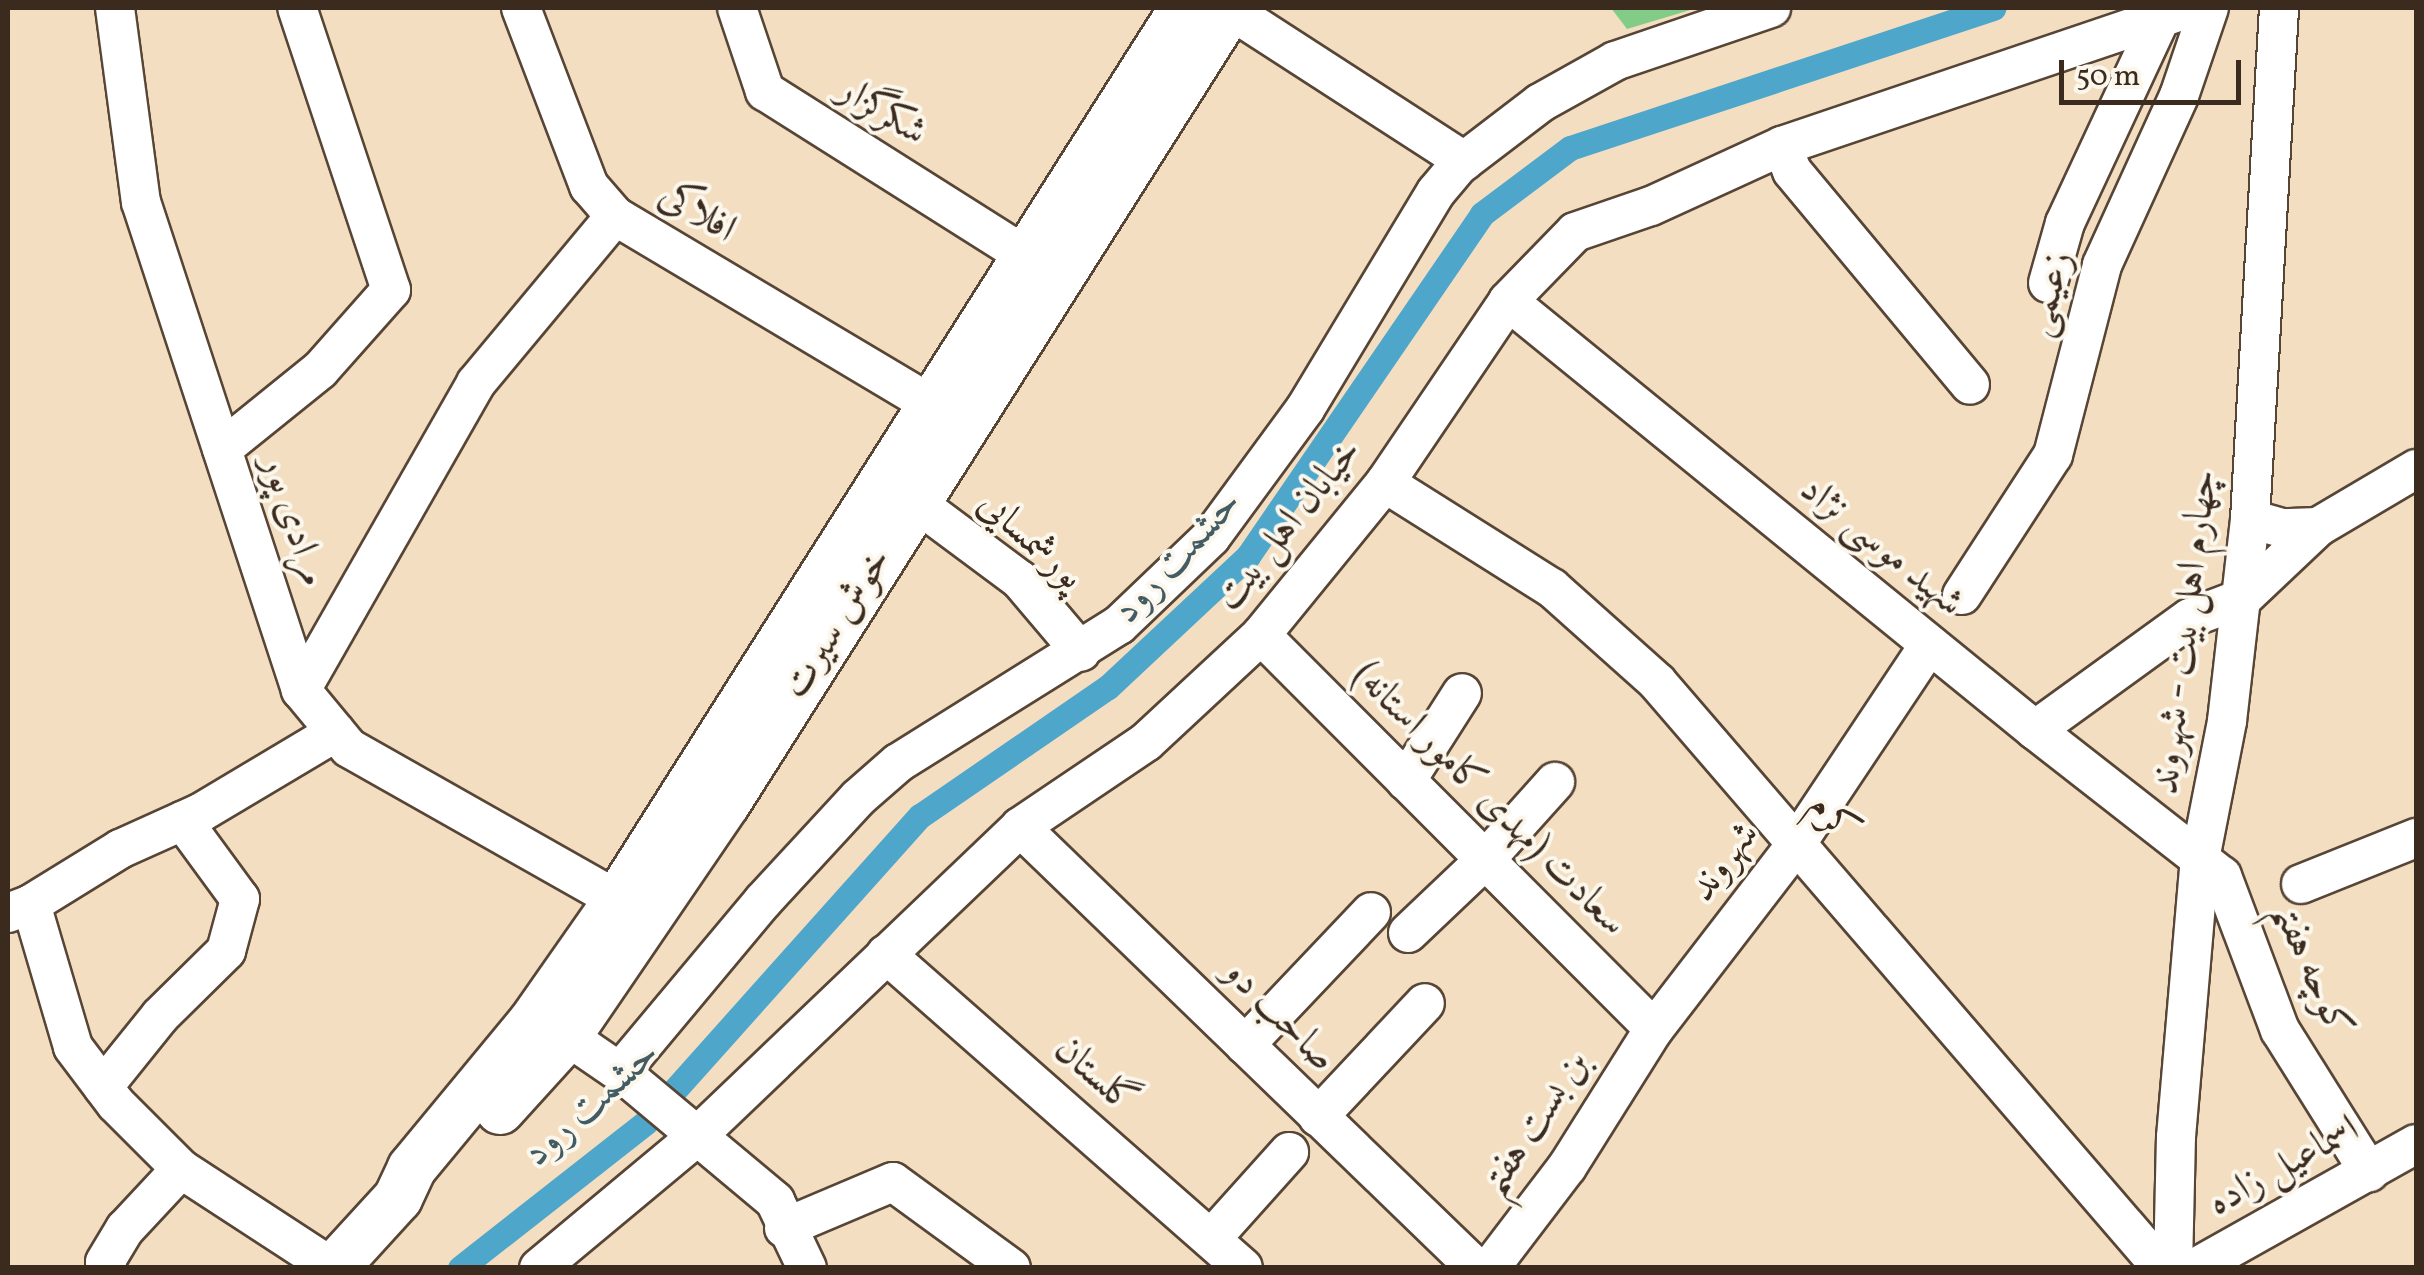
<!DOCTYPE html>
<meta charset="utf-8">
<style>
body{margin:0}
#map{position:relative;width:2424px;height:1275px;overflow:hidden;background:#f3dec1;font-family:Vollkorn,Amiri,serif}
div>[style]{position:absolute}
.green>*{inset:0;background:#83cc88}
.canal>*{height:25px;margin:-12.5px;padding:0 12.5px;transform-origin:12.5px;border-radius:12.5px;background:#4fa6cb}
.roads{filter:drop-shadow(2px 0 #574536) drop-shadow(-2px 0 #574536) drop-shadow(0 2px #574536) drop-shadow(0 -2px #574536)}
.minor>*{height:38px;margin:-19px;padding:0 19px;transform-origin:19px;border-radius:19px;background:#fff}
.major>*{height:48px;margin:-24px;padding:0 24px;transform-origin:24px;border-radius:24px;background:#fff}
span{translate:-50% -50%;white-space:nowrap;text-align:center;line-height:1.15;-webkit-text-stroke:8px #fbf7ec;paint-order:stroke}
.street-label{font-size:40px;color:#3b2a1e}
.water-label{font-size:42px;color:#435c63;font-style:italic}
.frame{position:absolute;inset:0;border:10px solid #3b2a1e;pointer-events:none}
.scale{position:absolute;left:2059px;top:60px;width:182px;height:45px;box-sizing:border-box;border:5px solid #3b2a1e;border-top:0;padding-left:12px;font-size:30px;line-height:35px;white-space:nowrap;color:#3b2a1e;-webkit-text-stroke:8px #fbf7ec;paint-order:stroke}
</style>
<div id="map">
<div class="green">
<i style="clip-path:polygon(1611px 8px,1697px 8px,1627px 29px)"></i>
</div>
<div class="canal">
<i style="left:460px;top:1268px;width:236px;rotate:-38.1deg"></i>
<i style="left:646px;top:1122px;width:411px;rotate:-48.2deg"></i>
<i style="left:920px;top:816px;width:228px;rotate:-34.5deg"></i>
<i style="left:1108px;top:687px;width:192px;rotate:-43.1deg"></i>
<i style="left:1248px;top:556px;width:414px;rotate:-55.6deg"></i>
<i style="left:1482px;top:214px;width:110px;rotate:-36.9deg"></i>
<i style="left:1570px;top:148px;width:446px;rotate:-18.3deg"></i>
</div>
<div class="roads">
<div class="minor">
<i style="left:115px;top:8px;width:196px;rotate:82.4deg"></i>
<i style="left:141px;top:202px;width:514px;rotate:71.85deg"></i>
<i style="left:301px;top:690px;width:75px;rotate:50.4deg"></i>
<i style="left:349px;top:748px;width:309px;rotate:29.5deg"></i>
<i style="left:521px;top:8px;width:191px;rotate:69.1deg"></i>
<i style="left:589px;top:186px;width:40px;rotate:49deg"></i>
<i style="left:615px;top:216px;width:369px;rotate:30.8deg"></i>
<i style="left:737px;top:8px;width:88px;rotate:71.4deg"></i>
<i style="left:765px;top:91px;width:309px;rotate:32.3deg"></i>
<i style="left:1229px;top:9px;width:280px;rotate:32.9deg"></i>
<i style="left:1782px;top:146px;width:27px;rotate:68deg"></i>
<i style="left:1792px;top:171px;width:278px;rotate:50.2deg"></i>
<i style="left:2048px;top:283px;width:62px;rotate:-74.2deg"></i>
<i style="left:2065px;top:223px;width:227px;rotate:-65deg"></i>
<i style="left:1508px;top:301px;width:680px;rotate:39.15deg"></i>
<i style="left:2035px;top:730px;width:237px;rotate:38deg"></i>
<i style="left:2222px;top:876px;width:165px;rotate:69.4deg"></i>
<i style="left:2280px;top:1030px;width:168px;rotate:57.9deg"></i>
<i style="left:222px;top:449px;width:126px;rotate:-38.9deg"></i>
<i style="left:320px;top:370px;width:107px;rotate:-48.4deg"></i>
<i style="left:391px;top:290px;width:297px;rotate:-108.4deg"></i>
<i style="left:1385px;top:483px;width:197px;rotate:32.2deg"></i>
<i style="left:1552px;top:588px;width:141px;rotate:41.8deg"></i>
<i style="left:1657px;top:682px;width:774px;rotate:49.25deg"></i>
<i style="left:914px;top:501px;width:132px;rotate:36.7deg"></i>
<i style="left:1020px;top:580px;width:94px;rotate:49.7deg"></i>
<i style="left:2318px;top:527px;width:114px;rotate:-30.6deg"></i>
<i style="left:1962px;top:595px;width:167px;rotate:-57deg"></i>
<i style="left:2053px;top:455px;width:196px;rotate:-75.5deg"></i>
<i style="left:2102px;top:265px;width:186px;rotate:-65.5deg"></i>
<i style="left:2179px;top:96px;width:93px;rotate:-71.2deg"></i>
<i style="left:1261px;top:635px;width:556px;rotate:45.07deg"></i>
<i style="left:301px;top:690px;width:353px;rotate:-60.3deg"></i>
<i style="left:476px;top:383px;width:217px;rotate:-50.2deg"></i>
<i style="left:2035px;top:730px;width:191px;rotate:-35.9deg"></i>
<i style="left:2190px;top:618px;width:57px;rotate:-20.7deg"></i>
<i style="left:2243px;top:598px;width:103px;rotate:-43.4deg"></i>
<i style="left:2318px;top:527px;width:36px;rotate:178deg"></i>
<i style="left:2282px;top:528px;width:33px;rotate:-164deg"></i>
<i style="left:1406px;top:781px;width:104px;rotate:-57.5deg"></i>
<i style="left:1020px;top:827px;width:634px;rotate:44.04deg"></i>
<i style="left:2301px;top:884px;width:124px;rotate:-21.8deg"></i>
<i style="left:31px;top:904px;width:105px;rotate:-31.7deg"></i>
<i style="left:120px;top:849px;width:88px;rotate:-24.2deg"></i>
<i style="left:200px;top:813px;width:158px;rotate:-30.8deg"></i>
<i style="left:8px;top:913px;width:25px;rotate:-21deg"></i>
<i style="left:31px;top:904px;width:149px;rotate:73.6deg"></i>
<i style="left:73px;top:1047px;width:71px;rotate:53deg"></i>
<i style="left:116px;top:1104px;width:92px;rotate:45deg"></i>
<i style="left:1408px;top:933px;width:106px;rotate:-43.5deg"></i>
<i style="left:1485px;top:860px;width:105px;rotate:-48.1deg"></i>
<i style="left:886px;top:954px;width:475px;rotate:41.3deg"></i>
<i style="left:567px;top:1036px;width:74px;rotate:34.5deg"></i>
<i style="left:628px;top:1078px;width:192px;rotate:39.9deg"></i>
<i style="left:775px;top:1201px;width:74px;rotate:64.5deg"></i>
<i style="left:1245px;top:1045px;width:183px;rotate:-46.5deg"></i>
<i style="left:620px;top:1072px;width:223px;rotate:-50.1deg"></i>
<i style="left:763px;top:901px;width:140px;rotate:-47.3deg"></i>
<i style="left:858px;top:798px;width:53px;rotate:-41.2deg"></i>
<i style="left:898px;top:763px;width:261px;rotate:-32deg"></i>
<i style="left:1119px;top:625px;width:127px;rotate:-43.7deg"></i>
<i style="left:1211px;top:537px;width:159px;rotate:-53.7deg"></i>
<i style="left:1305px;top:409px;width:253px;rotate:-58.9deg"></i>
<i style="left:1436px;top:192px;width:35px;rotate:-50deg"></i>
<i style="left:1459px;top:165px;width:102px;rotate:-37.4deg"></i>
<i style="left:1540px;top:103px;width:86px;rotate:-29.2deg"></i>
<i style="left:1615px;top:61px;width:165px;rotate:-18.8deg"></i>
<i style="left:103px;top:1087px;width:91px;rotate:-51.2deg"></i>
<i style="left:160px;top:1016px;width:93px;rotate:-44.6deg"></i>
<i style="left:226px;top:951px;width:54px;rotate:-74.9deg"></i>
<i style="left:240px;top:899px;width:97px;rotate:-126.2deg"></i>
<i style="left:1318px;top:1117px;width:156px;rotate:-46.8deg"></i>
<i style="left:784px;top:1228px;width:118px;rotate:-22.9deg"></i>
<i style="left:893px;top:1182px;width:146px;rotate:36.1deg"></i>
<i style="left:1211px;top:1239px;width:117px;rotate:-48.1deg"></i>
<i style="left:107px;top:1268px;width:6px;rotate:-108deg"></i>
<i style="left:105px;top:1262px;width:39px;rotate:-59deg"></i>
<i style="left:125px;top:1229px;width:82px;rotate:-47deg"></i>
<i style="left:181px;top:1169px;width:181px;rotate:33.1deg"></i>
<i style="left:539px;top:1268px;width:204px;rotate:-39.8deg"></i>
<i style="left:696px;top:1137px;width:448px;rotate:-43.7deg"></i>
<i style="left:1020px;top:827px;width:152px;rotate:-34deg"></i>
<i style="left:1146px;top:742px;width:157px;rotate:-42.9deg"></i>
<i style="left:1261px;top:635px;width:196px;rotate:-50.8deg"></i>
<i style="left:1385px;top:483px;width:220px;rotate:-55.9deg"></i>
<i style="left:1508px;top:301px;width:96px;rotate:-45.8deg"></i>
<i style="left:1575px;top:232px;width:80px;rotate:-18.9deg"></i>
<i style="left:1651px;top:206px;width:144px;rotate:-24.6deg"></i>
<i style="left:1782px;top:146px;width:431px;rotate:-18.7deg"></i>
<i style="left:1490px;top:1268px;width:127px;rotate:-52.7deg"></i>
<i style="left:1567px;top:1167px;width:163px;rotate:-57.8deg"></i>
<i style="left:1654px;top:1029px;width:231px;rotate:-52.4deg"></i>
<i style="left:1795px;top:846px;width:242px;rotate:-56.3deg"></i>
<i style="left:2173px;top:1268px;width:131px;rotate:-88.7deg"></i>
<i style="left:2176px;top:1137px;width:279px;rotate:-85.1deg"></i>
<i style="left:2200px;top:859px;width:141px;rotate:-78.9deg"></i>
<i style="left:2227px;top:721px;width:203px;rotate:-83.5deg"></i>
<i style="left:2250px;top:519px;width:512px;rotate:-86.75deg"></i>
<i style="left:2195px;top:1268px;width:253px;rotate:-29.3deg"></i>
</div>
<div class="major">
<i style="left:500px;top:1110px;width:100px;rotate:-47.8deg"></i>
<i style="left:567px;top:1036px;width:282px;rotate:-55.7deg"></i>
<i style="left:726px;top:803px;width:941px;rotate:-57.63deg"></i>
<i style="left:334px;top:1268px;width:95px;rotate:-47.6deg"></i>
<i style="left:398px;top:1198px;width:33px;rotate:-65deg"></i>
<i style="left:412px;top:1168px;width:188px;rotate:-50.4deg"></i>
<i style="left:532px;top:1023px;width:150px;rotate:-55deg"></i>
<i style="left:618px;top:900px;width:1056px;rotate:-57.6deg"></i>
</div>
</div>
<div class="street-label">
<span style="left:882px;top:112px;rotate:32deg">شکرگزار</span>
<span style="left:697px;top:213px;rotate:31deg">افلاکی</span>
<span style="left:2050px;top:294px;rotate:-74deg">زعیمی</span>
<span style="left:293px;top:521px;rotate:72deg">مرادی پور</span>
<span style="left:1289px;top:525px;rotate:-51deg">خیابان اهل بیت</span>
<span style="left:1030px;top:541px;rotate:42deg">پورشمسایی</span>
<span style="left:1881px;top:547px;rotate:39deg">شهید موسی نژاد</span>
<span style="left:838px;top:624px;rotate:-58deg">خوش سیرت</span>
<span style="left:2186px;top:632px;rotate:-83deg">چهارم اهل بیت - شهروند</span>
<span style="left:1489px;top:800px;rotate:45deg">سعادت (مهدی کامور استانه)</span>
<span style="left:1832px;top:819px;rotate:49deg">کرم</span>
<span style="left:1725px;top:862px;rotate:-53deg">شهروند</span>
<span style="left:2311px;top:970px;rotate:66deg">کوچه هفتم</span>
<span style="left:1279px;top:1016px;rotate:45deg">صاحب دو</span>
<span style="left:1095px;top:1076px;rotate:41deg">گلستان</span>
<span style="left:1536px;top:1124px;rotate:-56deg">بن بست هفتم</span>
<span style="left:2284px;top:1167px;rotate:-29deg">اسماعیل زاده</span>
</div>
<div class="water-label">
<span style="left:1179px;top:557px;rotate:-47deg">حشمت رود</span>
<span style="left:593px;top:1104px;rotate:-42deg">حشمت رود</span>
</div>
<div class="frame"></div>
<div class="scale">50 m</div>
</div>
